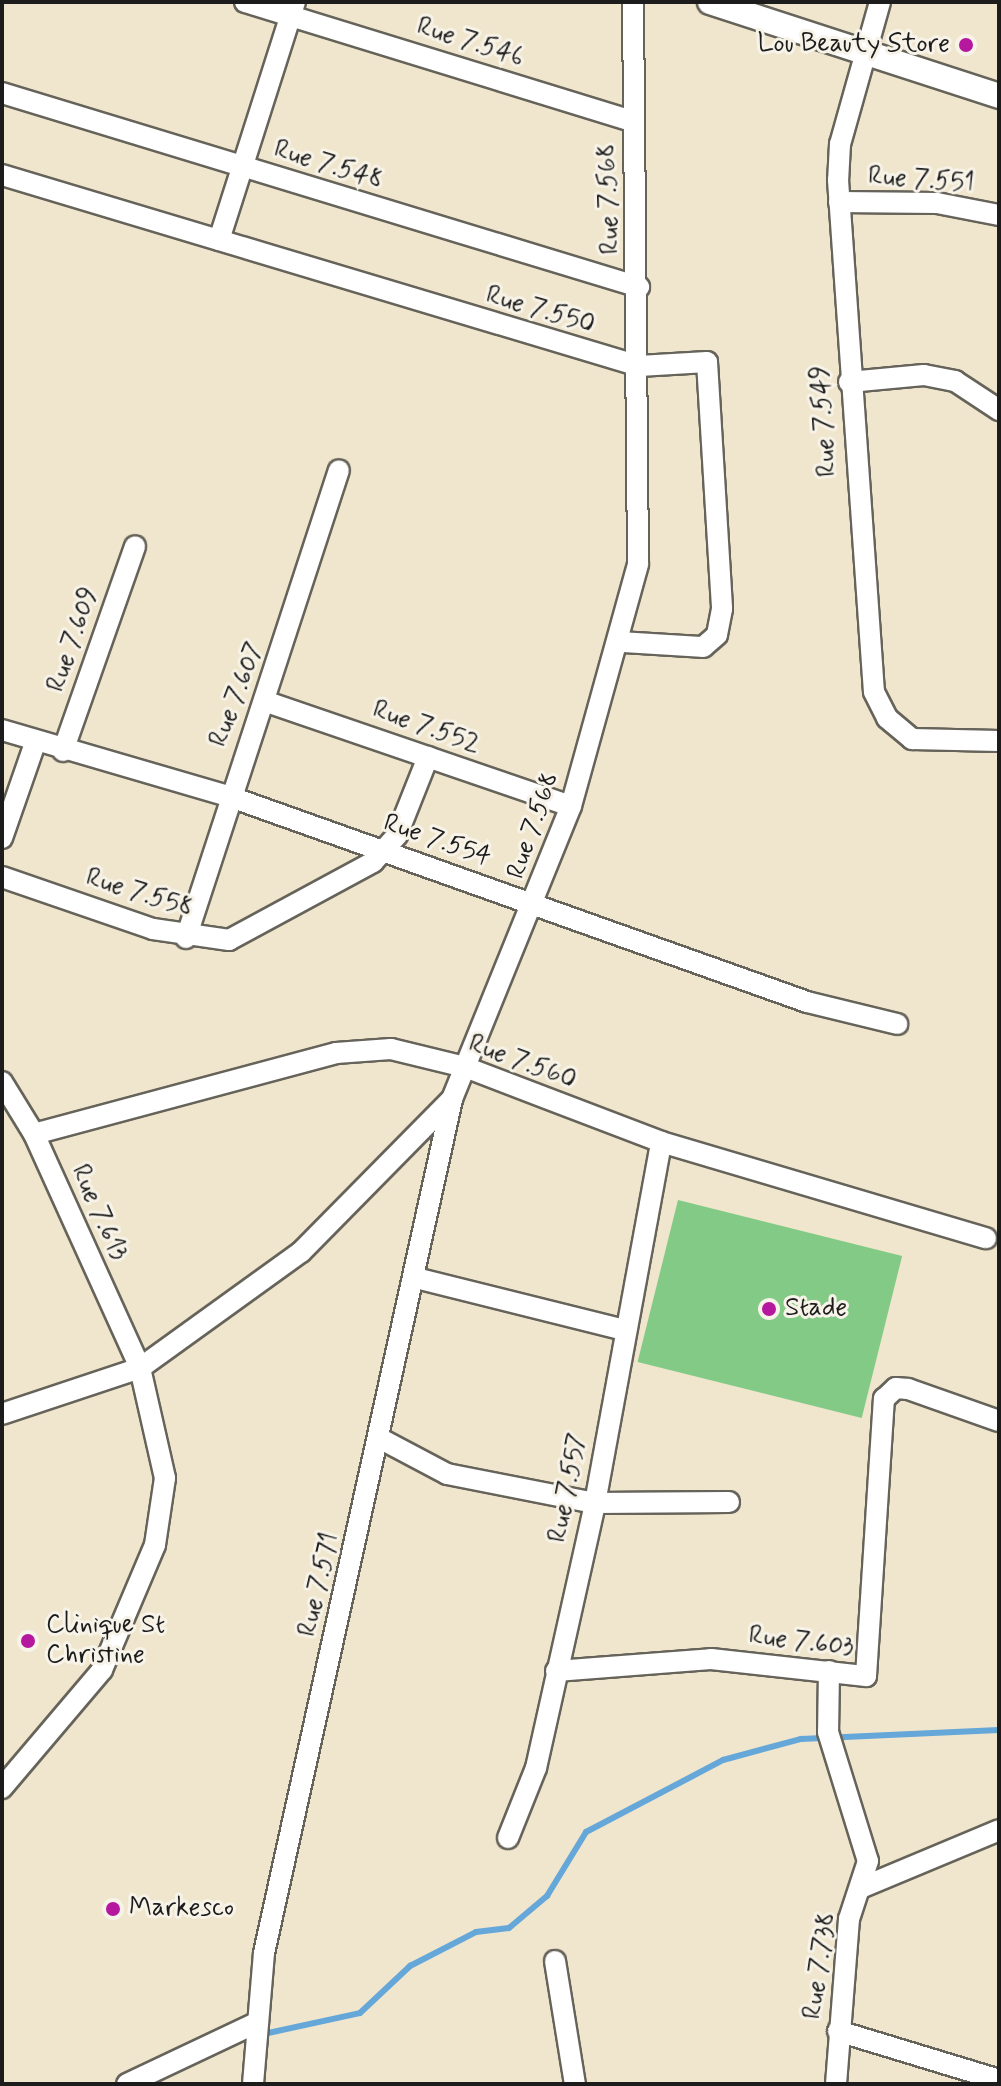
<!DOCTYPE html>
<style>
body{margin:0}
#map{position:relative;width:1001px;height:2086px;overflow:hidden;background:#f0e6cd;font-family:Mynerve,sans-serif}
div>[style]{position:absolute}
.green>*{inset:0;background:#82ca85;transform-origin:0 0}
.stream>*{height:6px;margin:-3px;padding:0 3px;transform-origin:3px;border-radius:3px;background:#65a7d9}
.roads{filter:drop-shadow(2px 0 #66635a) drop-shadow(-2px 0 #66635a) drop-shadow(0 2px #66635a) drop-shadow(0 -2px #66635a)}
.minor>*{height:20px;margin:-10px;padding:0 10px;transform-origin:10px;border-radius:10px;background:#fff}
.major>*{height:24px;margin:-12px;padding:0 12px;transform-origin:12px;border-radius:12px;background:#fff}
.dots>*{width:22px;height:22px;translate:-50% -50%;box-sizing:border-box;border:4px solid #f7f3e8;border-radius:50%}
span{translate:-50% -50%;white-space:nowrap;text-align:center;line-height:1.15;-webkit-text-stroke:6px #f7f3e8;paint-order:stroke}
.street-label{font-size:26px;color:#1c1c1c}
.poi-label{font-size:26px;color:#1c1c1c}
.right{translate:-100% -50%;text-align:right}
.left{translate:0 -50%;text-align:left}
.frame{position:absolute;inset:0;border:4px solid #1c1c1c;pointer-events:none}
</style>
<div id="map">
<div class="green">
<i style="left:678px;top:1200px;width:231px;height:167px;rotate:14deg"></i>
</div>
<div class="stream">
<i style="left:259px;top:2035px;width:103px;rotate:-12.3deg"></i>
<i style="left:360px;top:2013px;width:69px;rotate:-43.2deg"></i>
<i style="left:410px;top:1966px;width:74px;rotate:-27.3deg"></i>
<i style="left:476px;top:1932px;width:33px;rotate:-7deg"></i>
<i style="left:509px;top:1928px;width:50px;rotate:-40.1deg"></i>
<i style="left:547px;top:1896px;width:75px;rotate:-58.6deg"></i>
<i style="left:586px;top:1832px;width:155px;rotate:-27.7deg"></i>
<i style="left:723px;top:1760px;width:81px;rotate:-15.1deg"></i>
<i style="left:801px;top:1739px;width:198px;rotate:-2.6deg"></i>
</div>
<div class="roads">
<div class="minor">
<i style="left:245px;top:2px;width:406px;rotate:17.1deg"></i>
<i style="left:880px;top:2px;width:148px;rotate:105.7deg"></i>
<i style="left:840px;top:144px;width:36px;rotate:93deg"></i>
<i style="left:838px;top:180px;width:513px;rotate:85.98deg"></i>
<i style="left:874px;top:692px;width:29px;rotate:63deg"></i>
<i style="left:887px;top:718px;width:33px;rotate:40deg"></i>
<i style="left:912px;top:739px;width:87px;rotate:1.3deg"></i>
<i style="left:2px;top:93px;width:666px;rotate:16.94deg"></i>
<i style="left:2px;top:175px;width:665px;rotate:16.69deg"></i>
<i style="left:639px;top:366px;width:68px;rotate:-3.4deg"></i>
<i style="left:707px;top:362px;width:247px;rotate:86.5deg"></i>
<i style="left:722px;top:609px;width:26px;rotate:101deg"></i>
<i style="left:717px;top:635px;width:18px;rotate:139deg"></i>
<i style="left:703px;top:647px;width:82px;rotate:-176.5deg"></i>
<i style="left:839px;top:202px;width:98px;rotate:0.6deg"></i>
<i style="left:937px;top:203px;width:63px;rotate:11deg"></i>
<i style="left:219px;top:240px;width:250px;rotate:-72.3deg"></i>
<i style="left:849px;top:382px;width:75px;rotate:-5.3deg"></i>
<i style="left:924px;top:375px;width:32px;rotate:11deg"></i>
<i style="left:955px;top:381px;width:53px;rotate:33.4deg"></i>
<i style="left:264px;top:701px;width:324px;rotate:18.9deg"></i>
<i style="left:2px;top:730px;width:235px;rotate:16.3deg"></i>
<i style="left:228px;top:796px;width:615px;rotate:19.58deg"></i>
<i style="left:807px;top:1002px;width:93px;rotate:13.7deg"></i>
<i style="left:63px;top:751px;width:217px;rotate:-70.6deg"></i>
<i style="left:2px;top:838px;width:101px;rotate:-70.8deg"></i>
<i style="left:2px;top:877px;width:160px;rotate:19deg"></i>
<i style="left:153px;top:929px;width:77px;rotate:8.2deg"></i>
<i style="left:229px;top:940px;width:164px;rotate:-28.4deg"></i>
<i style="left:373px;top:862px;width:36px;rotate:-48deg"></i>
<i style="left:397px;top:835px;width:84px;rotate:-68.3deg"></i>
<i style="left:186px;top:938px;width:492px;rotate:-71.9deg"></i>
<i style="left:2px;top:1082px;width:61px;rotate:58.4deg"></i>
<i style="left:34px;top:1134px;width:257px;rotate:65.6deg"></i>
<i style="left:140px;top:1368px;width:113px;rotate:77.2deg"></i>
<i style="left:165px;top:1478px;width:68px;rotate:98.5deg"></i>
<i style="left:155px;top:1545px;width:136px;rotate:113deg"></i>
<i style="left:102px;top:1670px;width:155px;rotate:130.3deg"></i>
<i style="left:34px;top:1134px;width:313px;rotate:-15deg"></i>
<i style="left:336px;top:1053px;width:55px;rotate:-4.2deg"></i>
<i style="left:391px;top:1049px;width:76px;rotate:13.7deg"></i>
<i style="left:465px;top:1067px;width:210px;rotate:20.9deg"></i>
<i style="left:661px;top:1142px;width:339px;rotate:16.5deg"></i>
<i style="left:416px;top:1278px;width:211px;rotate:14deg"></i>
<i style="left:2px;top:1414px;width:145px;rotate:-18.4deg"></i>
<i style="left:140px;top:1368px;width:198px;rotate:-35.8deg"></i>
<i style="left:301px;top:1252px;width:215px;rotate:-45.4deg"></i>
<i style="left:452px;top:1099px;width:316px;rotate:-67.9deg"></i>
<i style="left:571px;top:806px;width:251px;rotate:-74.5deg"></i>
<i style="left:638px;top:564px;width:562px;rotate:-90.51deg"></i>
<i style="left:379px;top:1438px;width:77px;rotate:27.9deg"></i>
<i style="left:447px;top:1474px;width:151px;rotate:11.1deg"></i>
<i style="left:595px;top:1503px;width:134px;rotate:-0.4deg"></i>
<i style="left:556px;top:1671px;width:155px;rotate:-4.4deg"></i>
<i style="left:711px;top:1659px;width:156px;rotate:6.3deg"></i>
<i style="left:866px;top:1676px;width:278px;rotate:-86.3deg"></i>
<i style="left:884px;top:1399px;width:16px;rotate:-43deg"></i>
<i style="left:896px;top:1388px;width:12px;rotate:5deg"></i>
<i style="left:908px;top:1389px;width:96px;rotate:19.4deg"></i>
<i style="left:829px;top:1671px;width:61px;rotate:90.9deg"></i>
<i style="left:828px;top:1732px;width:135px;rotate:72.8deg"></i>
<i style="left:868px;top:1861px;width:61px;rotate:108.1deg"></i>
<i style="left:849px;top:1919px;width:166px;rotate:94.5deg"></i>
<i style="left:508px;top:1838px;width:75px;rotate:-68.2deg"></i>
<i style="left:536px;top:1768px;width:271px;rotate:-77.4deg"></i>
<i style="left:595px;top:1503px;width:367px;rotate:-79.6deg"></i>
<i style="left:863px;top:1887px;width:147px;rotate:-22.7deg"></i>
<i style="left:555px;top:1961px;width:125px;rotate:80.8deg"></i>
<i style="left:838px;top:2031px;width:168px;rotate:16.9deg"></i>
<i style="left:127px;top:2084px;width:145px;rotate:-25.3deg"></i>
<i style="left:253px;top:2084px;width:131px;rotate:-85.2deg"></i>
<i style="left:264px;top:1953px;width:874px;rotate:-77.58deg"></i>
</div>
<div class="major">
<i style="left:710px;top:2px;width:304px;rotate:18deg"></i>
</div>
</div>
<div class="dots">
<i style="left:966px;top:45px;background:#b5179e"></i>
<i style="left:769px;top:1309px;background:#b5179e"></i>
<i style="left:28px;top:1641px;background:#b5179e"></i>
<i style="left:113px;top:1909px;background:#b5179e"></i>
</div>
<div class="street-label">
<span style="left:470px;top:43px;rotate:17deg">Rue 7.546</span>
<span style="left:328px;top:166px;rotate:17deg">Rue 7.548</span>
<span style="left:921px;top:181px;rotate:4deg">Rue 7.551</span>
<span style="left:610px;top:199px;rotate:-92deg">Rue 7.568</span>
<span style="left:540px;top:311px;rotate:16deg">Rue 7.550</span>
<span style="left:825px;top:421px;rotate:-94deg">Rue 7.549</span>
<span style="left:74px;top:640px;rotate:-71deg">Rue 7.609</span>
<span style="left:238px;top:695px;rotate:-69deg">Rue 7.607</span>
<span style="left:426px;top:728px;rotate:19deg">Rue 7.552</span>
<span style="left:534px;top:826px;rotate:-71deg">Rue 7.568</span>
<span style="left:437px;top:841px;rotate:19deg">Rue 7.554</span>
<span style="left:139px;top:894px;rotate:17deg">Rue 7.558</span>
<span style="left:522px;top:1063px;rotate:20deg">Rue 7.560</span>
<span style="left:98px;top:1213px;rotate:66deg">Rue 7.613</span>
<span style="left:569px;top:1488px;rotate:-79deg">Rue 7.557</span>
<span style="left:320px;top:1585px;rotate:-77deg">Rue 7.571</span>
<span style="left:801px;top:1643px;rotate:7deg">Rue 7.603</span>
<span style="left:821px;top:1966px;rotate:-82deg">Rue 7.738</span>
</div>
<div class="poi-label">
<span class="right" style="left:950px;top:45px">Lou Beauty Store</span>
<span class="left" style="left:785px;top:1309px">Stade</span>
<span class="left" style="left:46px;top:1641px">Clinique St<br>Christine</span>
<span class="left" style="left:129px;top:1909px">Markesco</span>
</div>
<div class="frame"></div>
</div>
